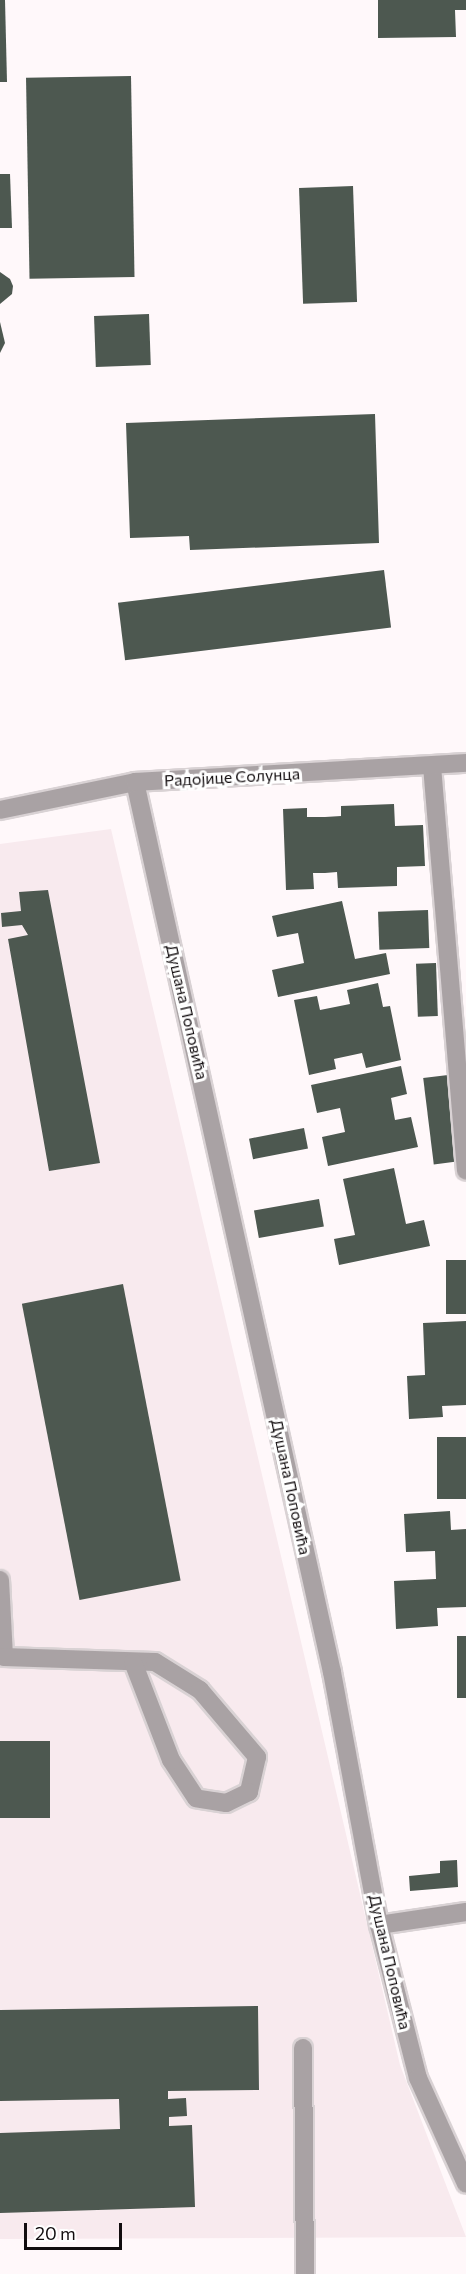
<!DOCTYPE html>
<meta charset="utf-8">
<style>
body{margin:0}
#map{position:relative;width:466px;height:2274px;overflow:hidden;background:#fff8fa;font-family:Commissioner,sans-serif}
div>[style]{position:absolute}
.built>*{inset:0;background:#f8eaee}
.building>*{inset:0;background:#4d5850;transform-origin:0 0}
.roads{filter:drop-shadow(2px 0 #d9d2d4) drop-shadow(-2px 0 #d9d2d4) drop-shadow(0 2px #d9d2d4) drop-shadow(0 -2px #d9d2d4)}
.lane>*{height:18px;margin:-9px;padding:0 9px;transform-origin:9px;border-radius:9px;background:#a9a2a4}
.street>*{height:18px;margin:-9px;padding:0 9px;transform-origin:9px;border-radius:9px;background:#a9a2a4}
span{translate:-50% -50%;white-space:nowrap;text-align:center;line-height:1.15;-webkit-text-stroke:6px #fff;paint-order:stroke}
.street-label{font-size:16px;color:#120d0f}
.scale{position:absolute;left:24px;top:2223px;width:98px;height:27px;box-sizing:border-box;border:3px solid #120d0f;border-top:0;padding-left:8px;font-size:18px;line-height:21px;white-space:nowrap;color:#120d0f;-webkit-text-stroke:4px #fff;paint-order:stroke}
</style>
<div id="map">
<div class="built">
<i style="clip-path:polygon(111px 829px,400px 2065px,466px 2237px,0 2239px,0 844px)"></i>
</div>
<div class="building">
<i style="clip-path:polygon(0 0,5px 0,7px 82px,0 82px)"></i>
<i style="clip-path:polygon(378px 0,466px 0,466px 10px,455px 10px,456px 37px,378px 38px)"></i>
<i style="left:131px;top:76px;width:201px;height:105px;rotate:89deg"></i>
<i style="clip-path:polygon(0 174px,10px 174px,12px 228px,0 228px)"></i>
<i style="left:353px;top:186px;width:116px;height:54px;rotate:88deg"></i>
<i style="clip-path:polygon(0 272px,10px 279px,13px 286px,12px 294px,0 304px)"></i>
<i style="left:149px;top:314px;width:51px;height:55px;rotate:88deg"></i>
<i style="clip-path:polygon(0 322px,5px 343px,0 353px)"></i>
<i style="clip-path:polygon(375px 414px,379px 543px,190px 550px,189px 536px,130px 538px,126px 423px)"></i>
<i style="left:384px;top:570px;width:58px;height:268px;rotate:83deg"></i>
<i style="clip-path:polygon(394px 804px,395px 826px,423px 825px,425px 866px,397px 867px,397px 886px,338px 888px,337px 872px,325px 873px,313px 873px,314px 889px,286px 890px,283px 809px,307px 808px,307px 817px,325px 817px,341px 816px,341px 806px)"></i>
<i style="clip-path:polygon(48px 890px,100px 1163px,49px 1171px,8px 939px,28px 935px,22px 925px,2px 927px,1px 913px,21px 911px,19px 892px)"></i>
<i style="clip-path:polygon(342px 901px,355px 959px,386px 953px,390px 974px,278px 997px,272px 970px,304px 963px,298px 933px,277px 937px,272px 916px)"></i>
<i style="left:428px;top:910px;width:38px;height:50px;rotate:88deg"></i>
<i style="left:436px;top:963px;width:53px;height:20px;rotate:88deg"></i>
<i style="clip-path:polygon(378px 983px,383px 1007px,390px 1006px,401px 1060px,366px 1068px,362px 1053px,334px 1059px,336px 1069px,309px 1075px,294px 1000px,317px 996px,320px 1010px,350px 1004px,347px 990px)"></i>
<i style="clip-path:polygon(401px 1066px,407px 1094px,391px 1098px,395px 1120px,411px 1117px,418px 1147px,328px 1166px,322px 1137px,345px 1132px,340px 1108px,317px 1113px,311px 1085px)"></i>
<i style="left:448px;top:1075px;width:87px;height:25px;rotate:83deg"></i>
<i style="left:304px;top:1128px;width:21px;height:56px;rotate:79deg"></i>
<i style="clip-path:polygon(394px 1168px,406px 1224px,424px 1220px,430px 1246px,339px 1265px,334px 1239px,355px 1235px,343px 1179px)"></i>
<i style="left:319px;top:1199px;width:28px;height:66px;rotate:80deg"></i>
<i style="left:446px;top:1260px;width:20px;height:54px"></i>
<i style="left:123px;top:1284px;width:302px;height:103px;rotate:79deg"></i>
<i style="clip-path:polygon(466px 1321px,466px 1405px,442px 1406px,443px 1417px,409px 1419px,407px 1376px,425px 1375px,423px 1323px)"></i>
<i style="left:466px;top:1437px;width:62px;height:29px;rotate:90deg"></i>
<i style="clip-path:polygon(450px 1511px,451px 1530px,466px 1529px,466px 1607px,437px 1608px,438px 1626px,396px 1629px,394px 1581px,436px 1579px,435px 1551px,406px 1552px,404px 1514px)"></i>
<i style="left:457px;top:1636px;width:9px;height:62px"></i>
<i style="left:0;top:1741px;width:50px;height:77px"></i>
<i style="clip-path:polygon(457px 1860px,458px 1887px,410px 1891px,409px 1876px,440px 1873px,440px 1861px)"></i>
<i style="clip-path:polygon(258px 2006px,259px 2090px,168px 2091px,168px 2099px,186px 2098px,187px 2116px,169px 2117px,169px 2126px,192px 2125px,195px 2207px,0 2213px,0 2133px,120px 2129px,119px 2099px,0 2101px,0 2010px)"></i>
</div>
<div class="roads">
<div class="lane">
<i style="left:0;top:1580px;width:77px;rotate:87deg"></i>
<i style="left:4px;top:1657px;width:151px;rotate:1.9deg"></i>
<i style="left:155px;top:1662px;width:53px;rotate:31.9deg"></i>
<i style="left:200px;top:1690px;width:88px;rotate:49.6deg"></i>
<i style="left:257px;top:1757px;width:36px;rotate:103deg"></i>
<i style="left:249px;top:1792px;width:25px;rotate:154deg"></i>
<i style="left:226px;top:1803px;width:30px;rotate:-171deg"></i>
<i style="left:196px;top:1798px;width:45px;rotate:-123.3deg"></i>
<i style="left:171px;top:1760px;width:105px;rotate:-111.2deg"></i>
<i style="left:303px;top:2048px;width:226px;rotate:89.5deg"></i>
</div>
<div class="street">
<i style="left:432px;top:766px;width:406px;rotate:85.2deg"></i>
<i style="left:135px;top:782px;width:912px;rotate:77.52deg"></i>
<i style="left:332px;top:1672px;width:257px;rotate:79.5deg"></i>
<i style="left:379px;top:1925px;width:158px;rotate:75.7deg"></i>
<i style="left:418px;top:2078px;width:116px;rotate:65.6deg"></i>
<i style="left:0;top:810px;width:138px;rotate:-11.7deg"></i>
<i style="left:135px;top:782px;width:332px;rotate:-3.3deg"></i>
<i style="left:379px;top:1925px;width:88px;rotate:-8.5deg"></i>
</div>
</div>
<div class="street-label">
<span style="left:232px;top:777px;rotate:-3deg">Радојице Солунца</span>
<span style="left:187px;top:1012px;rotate:77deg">Душана Поповића</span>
<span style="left:291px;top:1487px;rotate:78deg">Душана Поповића</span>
<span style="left:390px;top:1962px;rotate:77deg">Душана Поповића</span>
</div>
<div class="scale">20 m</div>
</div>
